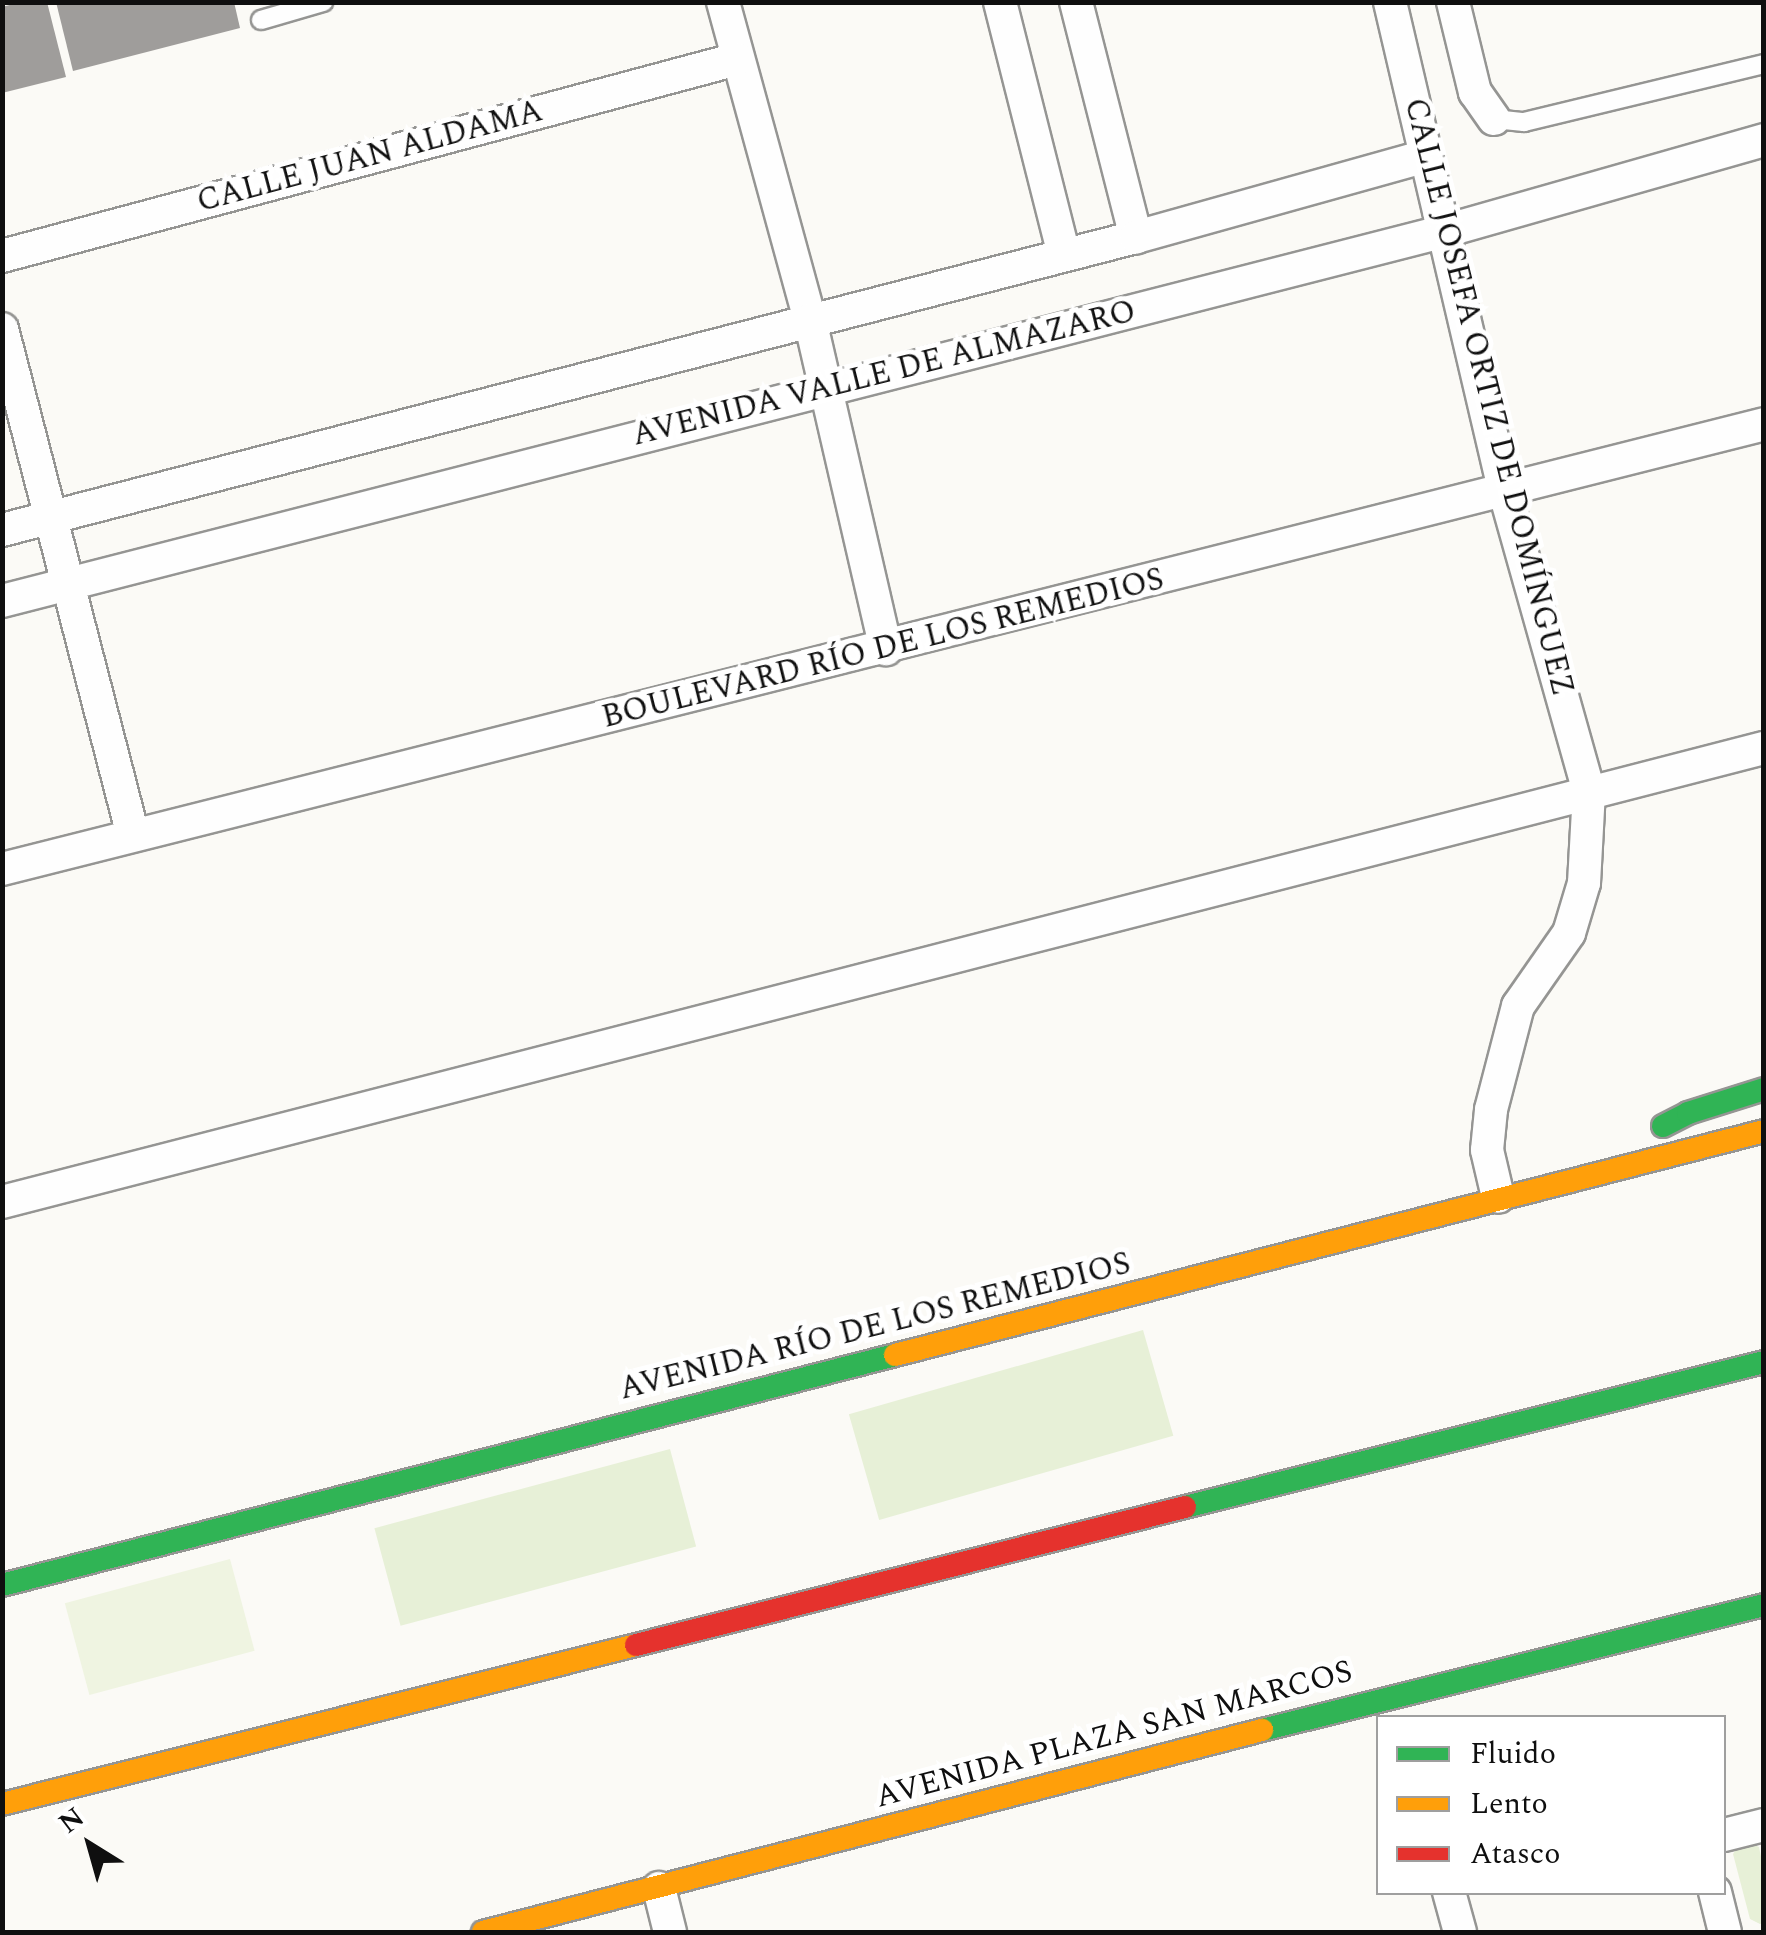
<!DOCTYPE html>
<meta charset="utf-8">
<style>
body{margin:0}
#map{position:relative;width:1766px;height:1935px;overflow:hidden;background:#fbfaf6;font-family:Spectral,serif}
div>[style]{position:absolute}
.green>*{inset:0;background:#e7f0d7;transform-origin:0 0}
.pitch>*{inset:0;background:#eff4e1;transform-origin:0 0}
.building>*{inset:0;background:#9f9d9b}
.roads{filter:drop-shadow(2px 0 #959593) drop-shadow(-2px 0 #959593) drop-shadow(0 2px #959593) drop-shadow(0 -2px #959593)}
.lane>*{height:18px;margin:-9px;padding:0 9px;transform-origin:9px;border-radius:9px;background:#fefefe}
.street>*{height:32px;margin:-16px;padding:0 16px;transform-origin:16px;border-radius:16px;background:#fefefe}
.fast>*{height:22px;margin:-11px;padding:0 11px;transform-origin:11px;border-radius:11px;background:#30b455}
.slow>*{height:22px;margin:-11px;padding:0 11px;transform-origin:11px;border-radius:11px;background:#ff9f0a}
.jam>*{height:22px;margin:-11px;padding:0 11px;transform-origin:11px;border-radius:11px;background:#e5322d}
span{translate:-50% -50%;white-space:nowrap;text-align:center;line-height:1.15;-webkit-text-stroke:10px #fff;paint-order:stroke}
.street-label{font-size:32px;color:#0f0f0f}
.frame{position:absolute;inset:0;border:5px solid #0f0f0f;pointer-events:none}
.legend{position:absolute;left:1376px;top:1715px;width:350px;height:180px;box-sizing:border-box;background:#fff;border:2px solid #9f9f9f;margin:0;padding:12px 18px;list-style:none;font-size:30px;color:#0f0f0f}
.legend li{display:flex;align-items:center;gap:20px;height:50px}
.legend b{width:50px;border:2px solid #9f9f9f}
.north{position:absolute;left:40px;top:1795px;width:100px;height:100px;-webkit-text-stroke:8px #fff;paint-order:stroke;rotate:323deg;font-size:28px;font-weight:700;line-height:40px;text-align:center;color:#0f0f0f}
.north::after{content:'';display:block;margin:auto;width:35px;height:45px;background:#0f0f0f;clip-path:polygon(50% 0,100% 100%,50% 72%,0 100%)}
</style>
<div id="map">
<div class="green">
<i style="left:1143px;top:1330px;width:110px;height:306px;rotate:74deg"></i>
<i style="left:670px;top:1449px;width:101px;height:306px;rotate:75deg"></i>
<i style="clip-path:polygon(1750px 1843px,1759px 1847px,1763px 1866px,1763px 1923px,1760px 1924px,1750px 1919px,1733px 1854px,1739px 1845px)"></i>
</div>
<div class="pitch">
<i style="left:230px;top:1559px;width:95px;height:171px;rotate:75deg"></i>
</div>
<div class="building">
<i style="clip-path:polygon(21px 2px,47px 2px,66px 77px,2px 93px,2px 7px)"></i>
<i style="clip-path:polygon(56px 2px,234px 2px,240px 28px,73px 71px)"></i>
</div>
<div class="roads">
<div class="lane">
<i style="left:261px;top:20px;width:65px;rotate:-16.2deg"></i>
<i style="left:1494px;top:119px;width:30px;rotate:6deg"></i>
<i style="left:1524px;top:122px;width:247px;rotate:-13.6deg"></i>
</div>
<div class="street">
<i style="left:723px;top:2px;width:330px;rotate:74.7deg"></i>
<i style="left:810px;top:320px;width:338px;rotate:77deg"></i>
<i style="left:1000px;top:2px;width:261px;rotate:75.8deg"></i>
<i style="left:1076px;top:2px;width:243px;rotate:75.7deg"></i>
<i style="left:1390px;top:2px;width:504px;rotate:76.82deg"></i>
<i style="left:1505px;top:493px;width:310px;rotate:74.3deg"></i>
<i style="left:1589px;top:791px;width:92px;rotate:93.1deg"></i>
<i style="left:1584px;top:883px;width:52px;rotate:106.7deg"></i>
<i style="left:1569px;top:933px;width:89px;rotate:124.9deg"></i>
<i style="left:1518px;top:1006px;width:107px;rotate:104.6deg"></i>
<i style="left:1491px;top:1110px;width:40px;rotate:95.7deg"></i>
<i style="left:1487px;top:1150px;width:48px;rotate:76.8deg"></i>
<i style="left:1453px;top:2px;width:93px;rotate:76.3deg"></i>
<i style="left:1475px;top:92px;width:33px;rotate:55deg"></i>
<i style="left:2px;top:256px;width:761px;rotate:-15deg"></i>
<i style="left:2px;top:329px;width:523px;rotate:75.49deg"></i>
<i style="left:2px;top:530px;width:1171px;rotate:-14.49deg"></i>
<i style="left:1136px;top:237px;width:301px;rotate:-15.6deg"></i>
<i style="left:2px;top:601px;width:1490px;rotate:-14.38deg"></i>
<i style="left:1445px;top:231px;width:332px;rotate:-15.9deg"></i>
<i style="left:2px;top:869px;width:1817px;rotate:-14.17deg"></i>
<i style="left:2px;top:1202px;width:1820px;rotate:-14.45deg"></i>
<i style="left:1724px;top:1835px;width:41px;rotate:-14deg"></i>
<i style="left:659px;top:1888px;width:45px;rotate:76deg"></i>
<i style="left:1449px;top:1892px;width:41px;rotate:74.6deg"></i>
<i style="left:1715px;top:1892px;width:41px;rotate:76deg"></i>
</div>
<div class="fast">
<i style="left:1663px;top:1126px;width:28px;rotate:-27deg"></i>
<i style="left:1688px;top:1113px;width:80px;rotate:-17.5deg"></i>
<i style="left:1185px;top:1507px;width:597px;rotate:-14.06deg"></i>
<i style="left:2px;top:1585px;width:922px;rotate:-14.44deg"></i>
<i style="left:1262px;top:1730px;width:517px;rotate:-13.98deg"></i>
</div>
<div class="slow">
<i style="left:895px;top:1355px;width:897px;rotate:-14.45deg"></i>
<i style="left:2px;top:1804px;width:654px;rotate:-14.08deg"></i>
<i style="left:483px;top:1932px;width:805px;rotate:-14.54deg"></i>
</div>
<div class="jam">
<i style="left:636px;top:1645px;width:566px;rotate:-14.11deg"></i>
</div>
</div>
<div class="street-label">
<span style="left:370px;top:157px;rotate:-15deg">CALLE JUAN ALDAMA</span>
<span style="left:884px;top:374px;rotate:-14deg">AVENIDA VALLE DE ALMAZARO</span>
<span style="left:1488px;top:397px;rotate:76deg">CALLE JOSEFA ORTIZ DE DOMÍNGUEZ</span>
<span style="left:883px;top:649px;rotate:-14deg">BOULEVARD RÍO DE LOS REMEDIOS</span>
<span style="left:875px;top:1327px;rotate:-14deg">AVENIDA RÍO DE LOS REMEDIOS</span>
<span style="left:1114px;top:1735px;rotate:-15deg">AVENIDA PLAZA SAN MARCOS</span>
</div>
<div class="frame"></div>
<ul class="legend">
<li><b style="height:12px;background:#30b455"></b>Fluido</li>
<li><b style="height:12px;background:#ff9f0a"></b>Lento</li>
<li><b style="height:12px;background:#e5322d"></b>Atasco</li>
</ul>
<div class="north">N</div>
</div>
